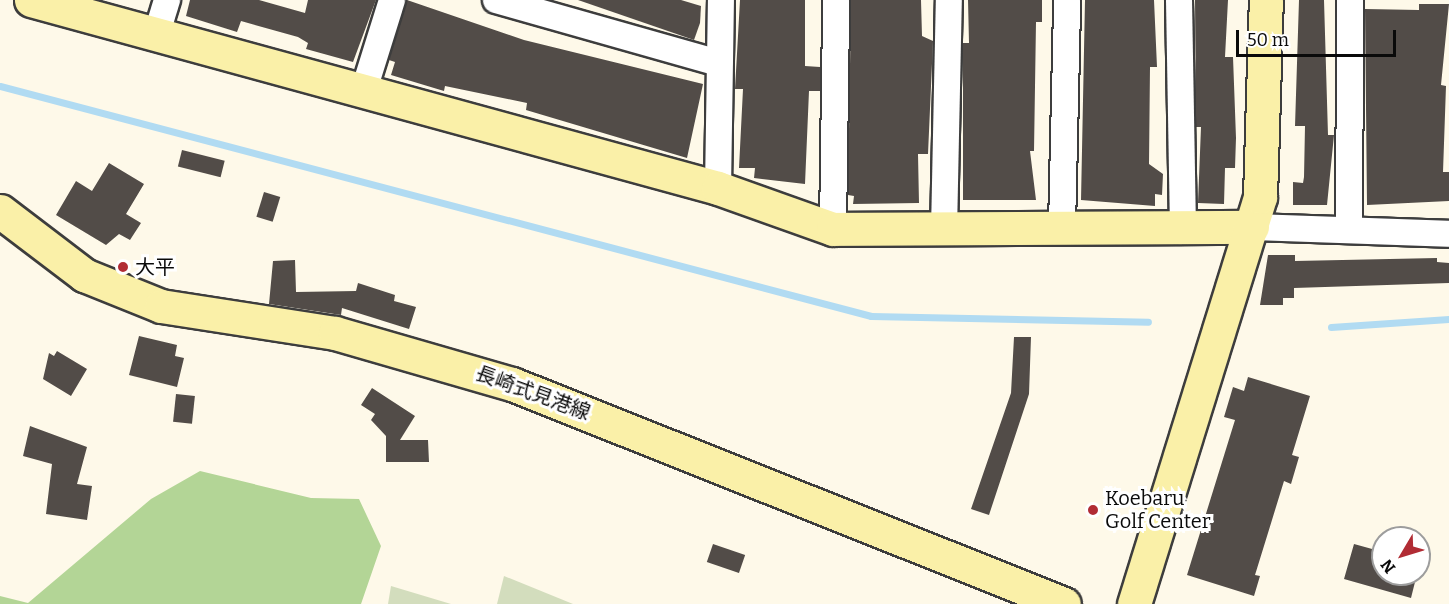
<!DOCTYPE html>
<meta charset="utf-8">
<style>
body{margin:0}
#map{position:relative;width:1449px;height:604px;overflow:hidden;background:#fef9e9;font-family:Bitter,"Noto Sans JP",serif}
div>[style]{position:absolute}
.forest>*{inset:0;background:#b3d596}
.cemetery>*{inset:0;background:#d3ddbd}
.stream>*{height:7px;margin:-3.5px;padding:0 3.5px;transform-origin:3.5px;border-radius:3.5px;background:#b1dbf2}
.building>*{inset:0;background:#524c48;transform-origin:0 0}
.roads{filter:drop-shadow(2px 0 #3d3d3d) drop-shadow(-2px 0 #3d3d3d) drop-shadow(0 2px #3d3d3d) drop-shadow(0 -2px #3d3d3d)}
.street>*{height:26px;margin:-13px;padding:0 13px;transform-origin:13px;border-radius:13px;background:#fff}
.secondary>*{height:33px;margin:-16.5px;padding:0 16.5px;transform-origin:16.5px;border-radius:16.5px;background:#faf0a8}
.dots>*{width:16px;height:16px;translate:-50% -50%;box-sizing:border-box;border:3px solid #fff;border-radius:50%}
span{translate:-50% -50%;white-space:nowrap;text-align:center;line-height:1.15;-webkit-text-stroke:6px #fff;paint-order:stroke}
.poi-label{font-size:20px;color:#0a0a0a}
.left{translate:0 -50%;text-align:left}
.street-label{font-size:20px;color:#0a0a0a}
.north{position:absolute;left:1371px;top:526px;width:60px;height:60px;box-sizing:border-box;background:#fff;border:2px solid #9d9d9d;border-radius:50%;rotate:232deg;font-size:16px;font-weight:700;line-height:24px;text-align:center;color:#0a0a0a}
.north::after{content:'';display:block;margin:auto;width:21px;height:27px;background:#b12c34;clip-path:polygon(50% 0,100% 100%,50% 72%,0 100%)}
.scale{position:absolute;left:1236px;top:30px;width:160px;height:27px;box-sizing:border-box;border:3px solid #0a0a0a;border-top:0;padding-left:8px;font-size:18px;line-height:21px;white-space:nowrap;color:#0a0a0a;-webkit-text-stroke:4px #fff;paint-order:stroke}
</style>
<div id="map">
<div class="forest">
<i style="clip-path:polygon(200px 471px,311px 498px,359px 499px,381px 546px,361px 604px,0 604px,0 596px,28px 603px,151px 499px)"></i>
</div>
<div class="cemetery">
<i style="clip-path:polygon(504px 576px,573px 604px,497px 604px)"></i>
<i style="clip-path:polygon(391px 586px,451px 604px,388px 604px)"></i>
</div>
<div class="stream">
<i style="left:0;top:86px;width:901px;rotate:14.79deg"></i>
<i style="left:871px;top:316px;width:277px;rotate:1.2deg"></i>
<i style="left:1331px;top:327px;width:118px;rotate:-3.9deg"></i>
</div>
<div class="building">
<i style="clip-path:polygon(190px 0,259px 0,305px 13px,308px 0,376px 0,353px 62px,306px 49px,308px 43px,298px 37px,241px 21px,237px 32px,186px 16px)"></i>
<i style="clip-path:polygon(407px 0,524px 40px,703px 84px,687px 158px,526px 110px,527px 103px,445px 86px,444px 91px,391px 75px,395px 62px,389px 60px)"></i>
<i style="clip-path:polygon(578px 0,681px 0,701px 6px,700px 23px,694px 40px)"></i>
<i style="clip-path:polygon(740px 0,805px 0,805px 66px,820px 67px,820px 91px,809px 91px,805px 184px,754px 178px,755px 168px,739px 168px,743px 89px,735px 89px)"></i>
<i style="clip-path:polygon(851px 0,921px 0,922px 36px,933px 41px,928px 154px,918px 154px,919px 203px,853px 204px,854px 196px,848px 195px)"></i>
<i style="clip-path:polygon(968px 0,1042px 0,1042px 22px,1036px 22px,1034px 151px,1030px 151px,1036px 200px,963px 200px,963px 43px,969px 43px)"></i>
<i style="clip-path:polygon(1085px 0,1154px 0,1157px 67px,1150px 67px,1149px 164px,1163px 174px,1162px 195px,1155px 194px,1155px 206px,1081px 200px)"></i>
<i style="clip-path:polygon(1195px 0,1228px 0,1225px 57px,1233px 57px,1236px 138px,1235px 168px,1225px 168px,1224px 204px,1198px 203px,1201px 127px,1196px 127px)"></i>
<i style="clip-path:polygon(1299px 0,1324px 0,1328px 135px,1334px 135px,1327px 205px,1293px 205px,1293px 182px,1303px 183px,1304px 177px,1305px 126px,1295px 126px)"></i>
<i style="clip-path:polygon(1419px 4px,1449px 4px,1441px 85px,1446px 86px,1443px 172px,1449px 172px,1449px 201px,1367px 205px,1365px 9px,1419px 10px)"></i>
<i style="left:182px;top:150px;width:44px;height:17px;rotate:14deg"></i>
<i style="clip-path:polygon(109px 163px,144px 184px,126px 214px,141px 223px,130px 240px,119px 234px,106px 245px,56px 215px,76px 181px,92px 191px)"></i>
<i style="left:264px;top:192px;width:17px;height:26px;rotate:17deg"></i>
<i style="clip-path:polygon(1268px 255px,1295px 255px,1295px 261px,1437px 258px,1437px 262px,1449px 263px,1449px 283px,1294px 288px,1294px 298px,1283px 298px,1283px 305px,1260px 305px)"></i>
<i style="clip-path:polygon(295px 260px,296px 292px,356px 291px,358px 283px,395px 295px,394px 301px,416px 307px,409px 329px,342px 308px,341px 315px,269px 304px,273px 261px)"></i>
<i style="clip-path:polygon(139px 336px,177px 345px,175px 356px,184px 358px,177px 387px,129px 375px)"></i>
<i style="clip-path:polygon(1014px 337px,1031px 337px,1029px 394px,989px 515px,971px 509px,1011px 393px)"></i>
<i style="clip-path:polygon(57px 351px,87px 369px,71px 396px,43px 379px,49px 353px,54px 356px)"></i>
<i style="clip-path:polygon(1248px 377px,1310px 396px,1292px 455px,1299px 457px,1291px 484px,1284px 481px,1255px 575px,1260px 576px,1254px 596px,1187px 575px,1235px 420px,1224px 417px,1233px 387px,1244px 391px)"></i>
<i style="clip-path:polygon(372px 388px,415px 416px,400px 440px,428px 440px,429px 462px,386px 462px,386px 436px,371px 420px,375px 414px,361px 405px)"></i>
<i style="left:176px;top:394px;width:19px;height:28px;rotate:6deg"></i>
<i style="clip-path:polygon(30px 426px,87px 447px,77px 484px,92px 486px,87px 520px,46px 514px,52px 464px,23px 456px)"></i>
<i style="left:713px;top:544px;width:34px;height:19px;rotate:19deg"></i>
<i style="clip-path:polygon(1354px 544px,1383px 552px,1383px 574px,1417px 574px,1411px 598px,1344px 579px)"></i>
</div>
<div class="roads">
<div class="street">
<i style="left:496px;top:0;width:232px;rotate:15.8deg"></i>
<i style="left:1179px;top:0;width:231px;rotate:89deg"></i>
<i style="left:156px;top:36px;width:38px;rotate:-73deg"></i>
<i style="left:364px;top:90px;width:94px;rotate:-72.7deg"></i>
<i style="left:718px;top:188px;width:188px;rotate:-89.1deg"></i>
<i style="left:1252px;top:227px;width:197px;rotate:2deg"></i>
<i style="left:1062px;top:228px;width:228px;rotate:-88.7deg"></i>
<i style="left:833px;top:229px;width:229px;rotate:-89.2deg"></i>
<i style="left:1349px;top:229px;width:229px;rotate:-89.7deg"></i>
<i style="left:944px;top:231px;width:231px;rotate:-88.8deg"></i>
</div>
<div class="secondary">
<i style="left:31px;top:0;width:712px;rotate:15.3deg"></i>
<i style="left:718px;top:188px;width:122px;rotate:19.6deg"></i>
<i style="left:833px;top:229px;width:419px;rotate:-0.3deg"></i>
<i style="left:0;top:211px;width:106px;rotate:37.3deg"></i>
<i style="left:84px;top:275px;width:83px;rotate:21.9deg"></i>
<i style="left:161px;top:306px;width:176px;rotate:8.8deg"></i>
<i style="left:335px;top:333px;width:184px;rotate:16.1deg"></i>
<i style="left:512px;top:384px;width:594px;rotate:21.73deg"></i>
<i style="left:1134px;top:604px;width:426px;rotate:-72.8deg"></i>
<i style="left:1260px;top:197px;width:197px;rotate:-88.3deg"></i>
</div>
</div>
<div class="dots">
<i style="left:123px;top:267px;background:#b12c34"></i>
<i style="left:1093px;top:510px;background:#b12c34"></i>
</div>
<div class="poi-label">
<span class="left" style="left:135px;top:267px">大平</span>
<span class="left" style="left:1105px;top:510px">Koebaru<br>Golf Center</span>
</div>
<div class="street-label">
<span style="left:533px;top:393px;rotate:20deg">長崎式見港線</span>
</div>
<div class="north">N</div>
<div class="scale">50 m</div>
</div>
